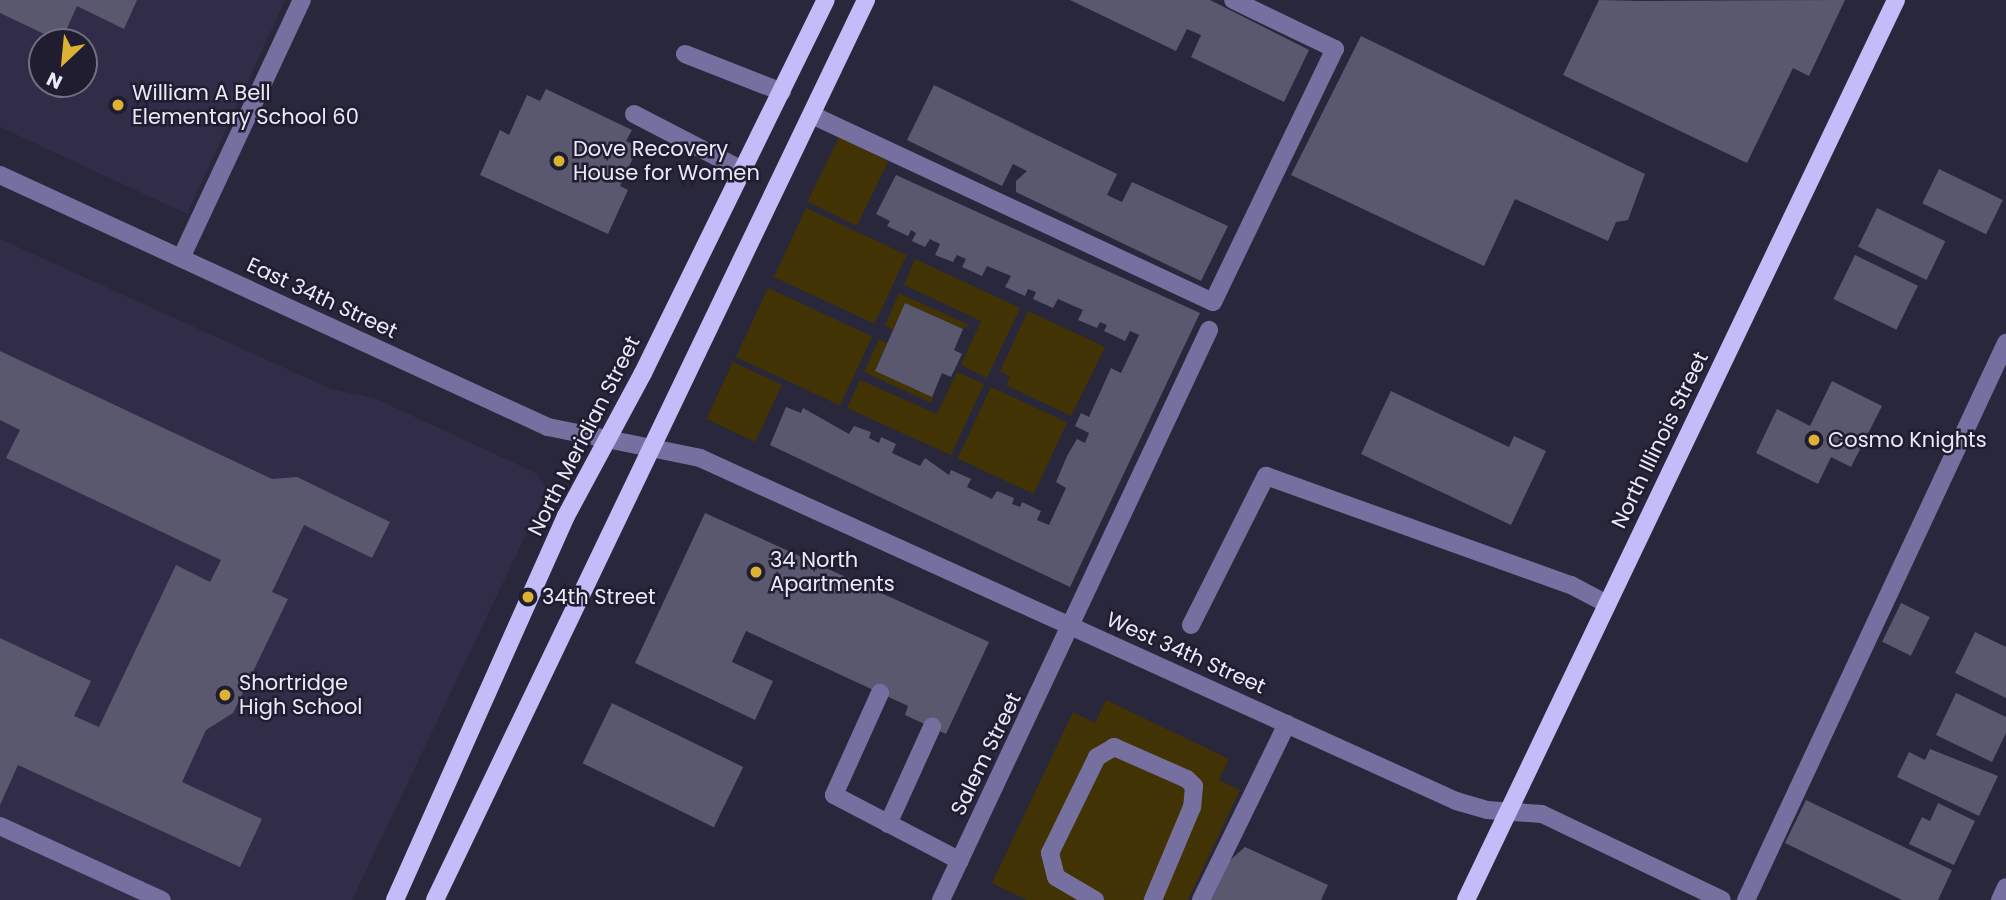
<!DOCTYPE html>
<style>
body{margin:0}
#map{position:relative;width:2006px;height:900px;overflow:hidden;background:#29273b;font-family:Poppins,sans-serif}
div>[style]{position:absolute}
.built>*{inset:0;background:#312d48}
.green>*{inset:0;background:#423304;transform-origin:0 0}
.building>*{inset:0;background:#5a586f;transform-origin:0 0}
.minor>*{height:18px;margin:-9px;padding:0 9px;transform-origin:9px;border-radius:9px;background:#7670a0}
.major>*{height:18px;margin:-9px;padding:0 9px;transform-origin:9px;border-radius:9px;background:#c3bcf9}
.dots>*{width:19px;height:19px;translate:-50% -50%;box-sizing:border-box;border:4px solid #201d31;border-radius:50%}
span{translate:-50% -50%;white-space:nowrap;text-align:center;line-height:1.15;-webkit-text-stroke:5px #201d31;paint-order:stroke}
.poi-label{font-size:21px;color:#eae9f7}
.left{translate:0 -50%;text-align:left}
.street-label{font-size:21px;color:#eae9f7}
.north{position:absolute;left:28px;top:28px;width:70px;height:70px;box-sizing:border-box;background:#201d31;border:2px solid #716f80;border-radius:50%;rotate:206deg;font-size:19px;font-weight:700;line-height:28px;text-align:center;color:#eae9f7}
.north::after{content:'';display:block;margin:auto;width:24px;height:32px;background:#dbb233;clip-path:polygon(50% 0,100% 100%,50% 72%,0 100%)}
</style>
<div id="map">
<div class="built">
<i style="clip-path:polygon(evenodd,0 0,285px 0,187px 214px,0 127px,0 0,42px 42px,84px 42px,84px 84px,42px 84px,42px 42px)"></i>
<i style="clip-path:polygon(0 239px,331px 389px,374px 398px,536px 473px,547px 490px,352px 900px,0 900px)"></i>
</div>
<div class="green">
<i style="left:839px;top:137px;width:55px;height:72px;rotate:26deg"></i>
<i style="left:806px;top:208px;width:111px;height:76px;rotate:25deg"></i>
<i style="clip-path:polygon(915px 259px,1020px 308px,987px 378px,961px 365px,981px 321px,904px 285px)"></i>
<i style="left:768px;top:288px;width:115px;height:76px;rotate:25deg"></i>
<i style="clip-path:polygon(899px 293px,969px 325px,963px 329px,905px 303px,893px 330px,885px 325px)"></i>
<i style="clip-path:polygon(1028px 311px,1105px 347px,1071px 416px,1006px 385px,1010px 377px,1000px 371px)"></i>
<i style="clip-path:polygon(879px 339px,887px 343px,875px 371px,932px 397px,932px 403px,864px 372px)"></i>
<i style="left:733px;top:362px;width:54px;height:63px;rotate:25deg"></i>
<i style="clip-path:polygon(957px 372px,984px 384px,951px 455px,847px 408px,860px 380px,937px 414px)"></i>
<i style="left:991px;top:387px;width:84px;height:79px;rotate:25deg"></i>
<i style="clip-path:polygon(1106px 700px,1229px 759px,1219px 780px,1240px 790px,1188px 900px,1027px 900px,992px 883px,1073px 712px,1095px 723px)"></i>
</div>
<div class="building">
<i style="clip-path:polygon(0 0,137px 0,124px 29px,77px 6px,61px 42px,0 13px)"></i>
<i style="clip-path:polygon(1070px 0,1210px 0,1309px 50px,1284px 102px,1191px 57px,1201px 35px,1187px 29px,1176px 51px)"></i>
<i style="clip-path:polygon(1599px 0,1639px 1px,1845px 0,1809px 76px,1793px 68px,1747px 163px,1563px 75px)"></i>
<i style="clip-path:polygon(1361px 36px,1645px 174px,1628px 220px,1616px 222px,1608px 241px,1515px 199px,1484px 266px,1291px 175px)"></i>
<i style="clip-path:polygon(934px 85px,1117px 174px,1107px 195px,1122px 202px,1132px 182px,1228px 226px,1201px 281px,1016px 192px,1016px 181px,1027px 171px,1013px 164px,1002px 186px,907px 140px)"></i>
<i style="clip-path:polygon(546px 89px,632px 130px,626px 141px,638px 147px,620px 186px,628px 190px,608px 234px,480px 175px,500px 130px,509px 135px,527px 95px,540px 101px)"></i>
<i style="left:1939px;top:169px;width:71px;height:38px;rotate:26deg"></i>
<i style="clip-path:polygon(896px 175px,1200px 313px,1070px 587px,770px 445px,786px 407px,801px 413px,803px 408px,849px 434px,854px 426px,871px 432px,869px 438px,879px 443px,881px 437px,896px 444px,892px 453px,920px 466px,925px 458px,949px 475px,951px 470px,971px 479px,967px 487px,992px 499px,997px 491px,1014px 498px,1012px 504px,1020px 507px,1022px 502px,1041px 511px,1037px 520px,1049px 525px,1066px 488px,1056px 482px,1067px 456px,1077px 439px,1085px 443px,1089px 433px,1075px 426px,1081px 413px,1089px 417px,1111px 368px,1121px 373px,1139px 335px,1130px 331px,1125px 341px,1104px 331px,1107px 325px,1100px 322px,1097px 328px,1078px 320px,1083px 310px,1058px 299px,1053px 308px,1033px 299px,1036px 292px,1028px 289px,1025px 296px,1005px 287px,1011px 276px,987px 266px,982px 276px,962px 267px,966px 259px,957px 255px,953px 262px,935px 255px,940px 244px,930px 239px,925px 247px,912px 241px,916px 233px,911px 230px,908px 236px,887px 226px,890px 221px,876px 214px)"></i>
<i style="left:1877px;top:208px;width:76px;height:43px;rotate:26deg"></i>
<i style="left:1855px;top:255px;width:70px;height:49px;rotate:26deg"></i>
<i style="clip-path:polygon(905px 303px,963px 329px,954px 350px,962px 354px,951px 377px,942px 373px,932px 397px,875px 371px)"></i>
<i style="clip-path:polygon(0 351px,272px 479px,297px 477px,390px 522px,372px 558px,304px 525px,272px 592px,288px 599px,233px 713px,206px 730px,182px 782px,262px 819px,240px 867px,18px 765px,0 805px,0 638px,91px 681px,74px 716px,99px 727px,176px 565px,210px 582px,221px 560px,6px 458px,20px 430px,0 420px)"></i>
<i style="clip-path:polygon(1832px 381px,1882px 406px,1851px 467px,1831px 457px,1818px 484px,1756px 453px,1777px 409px,1810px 426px)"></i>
<i style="clip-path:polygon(1391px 391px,1509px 447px,1514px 436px,1546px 451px,1511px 525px,1361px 454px)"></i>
<i style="clip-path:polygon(705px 513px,989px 642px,946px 734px,905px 715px,908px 706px,746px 631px,732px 662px,773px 681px,755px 720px,635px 663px)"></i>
<i style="left:1901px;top:603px;width:32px;height:43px;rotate:26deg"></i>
<i style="clip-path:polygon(1975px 632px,2006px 647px,2006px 698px,1955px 673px)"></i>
<i style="clip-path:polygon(1956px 693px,2006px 717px,2006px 733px,1992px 762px,1936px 735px)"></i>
<i style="left:612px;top:703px;width:146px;height:67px;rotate:26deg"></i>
<i style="clip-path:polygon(1930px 749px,1998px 776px,1979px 816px,1897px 777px,1909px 752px,1925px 760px)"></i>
<i style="clip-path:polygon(1806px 800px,1952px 870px,1938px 900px,1902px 900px,1785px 843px)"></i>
<i style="clip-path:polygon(1938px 803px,1975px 821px,1954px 865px,1909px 844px,1922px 817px,1930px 821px)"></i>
<i style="clip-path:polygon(1245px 847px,1328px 885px,1321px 900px,1211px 900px,1229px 861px)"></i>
</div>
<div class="minor">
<i style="left:685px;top:54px;width:104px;rotate:21.4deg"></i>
<i style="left:634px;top:114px;width:124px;rotate:27.4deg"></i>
<i style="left:812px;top:115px;width:442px;rotate:25deg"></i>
<i style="left:1213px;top:302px;width:281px;rotate:-64.3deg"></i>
<i style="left:1335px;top:49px;width:113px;rotate:-154.3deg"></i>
<i style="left:0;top:175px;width:603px;rotate:24.7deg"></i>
<i style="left:548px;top:427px;width:155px;rotate:11.5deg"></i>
<i style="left:700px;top:458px;width:830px;rotate:24.4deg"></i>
<i style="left:1456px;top:801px;width:32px;rotate:16deg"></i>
<i style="left:1487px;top:810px;width:55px;rotate:4.2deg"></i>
<i style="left:1542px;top:814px;width:199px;rotate:25.5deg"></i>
<i style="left:181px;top:258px;width:285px;rotate:-64.9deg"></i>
<i style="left:1191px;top:625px;width:167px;rotate:-63.3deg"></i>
<i style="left:1266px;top:476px;width:324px;rotate:19.7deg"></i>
<i style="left:1571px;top:585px;width:41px;rotate:27.8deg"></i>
<i style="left:880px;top:693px;width:112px;rotate:114.3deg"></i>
<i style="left:834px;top:795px;width:142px;rotate:27.6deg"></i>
<i style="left:888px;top:824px;width:107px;rotate:-65.6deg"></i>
<i style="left:0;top:826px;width:178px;rotate:24.6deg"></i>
<i style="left:941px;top:900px;width:630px;rotate:-64.82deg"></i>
<i style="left:1095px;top:900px;width:45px;rotate:-149.5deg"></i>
<i style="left:1056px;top:877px;width:25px;rotate:-104deg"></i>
<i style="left:1050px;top:853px;width:107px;rotate:-63.9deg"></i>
<i style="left:1097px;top:757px;width:20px;rotate:-30deg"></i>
<i style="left:1114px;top:747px;width:80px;rotate:23.7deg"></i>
<i style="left:1187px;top:779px;width:10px;rotate:45deg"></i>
<i style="left:1194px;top:786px;width:21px;rotate:95deg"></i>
<i style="left:1192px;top:807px;width:101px;rotate:112.8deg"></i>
<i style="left:1201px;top:900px;width:196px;rotate:-64deg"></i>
<i style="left:1746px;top:900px;width:615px;rotate:-64.98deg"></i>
<i style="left:2000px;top:900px;width:14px;rotate:-65deg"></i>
</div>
<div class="major">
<i style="left:395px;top:900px;width:420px;rotate:-66deg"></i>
<i style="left:566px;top:516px;width:162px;rotate:-61.7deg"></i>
<i style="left:643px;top:373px;width:415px;rotate:-63.9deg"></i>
<i style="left:435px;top:900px;width:998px;rotate:-64.41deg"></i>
<i style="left:1466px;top:900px;width:997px;rotate:-64.46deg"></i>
</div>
<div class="dots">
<i style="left:118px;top:105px;background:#dbb233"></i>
<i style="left:559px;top:161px;background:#dbb233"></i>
<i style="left:1814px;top:440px;background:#dbb233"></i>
<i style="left:756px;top:572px;background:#dbb233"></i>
<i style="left:528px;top:597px;background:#dbb233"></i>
<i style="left:225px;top:695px;background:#dbb233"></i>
</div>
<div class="poi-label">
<span class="left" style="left:132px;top:105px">William A Bell<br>Elementary School 60</span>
<span class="left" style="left:573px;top:161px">Dove Recovery<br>House for Women</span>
<span class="left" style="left:1828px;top:440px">Cosmo Knights</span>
<span class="left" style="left:770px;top:572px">34 North<br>Apartments</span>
<span class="left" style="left:542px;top:597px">34th Street</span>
<span class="left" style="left:239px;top:695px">Shortridge<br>High School</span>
</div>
<div class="street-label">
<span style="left:322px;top:298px;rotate:25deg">East 34th Street</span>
<span style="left:584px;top:436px;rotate:-63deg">North Meridian Street</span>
<span style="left:1660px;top:440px;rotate:-64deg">North Illinois Street</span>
<span style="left:1186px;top:653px;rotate:24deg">West 34th Street</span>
<span style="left:986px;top:754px;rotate:-64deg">Salem Street</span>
</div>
<div class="north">N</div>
</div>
